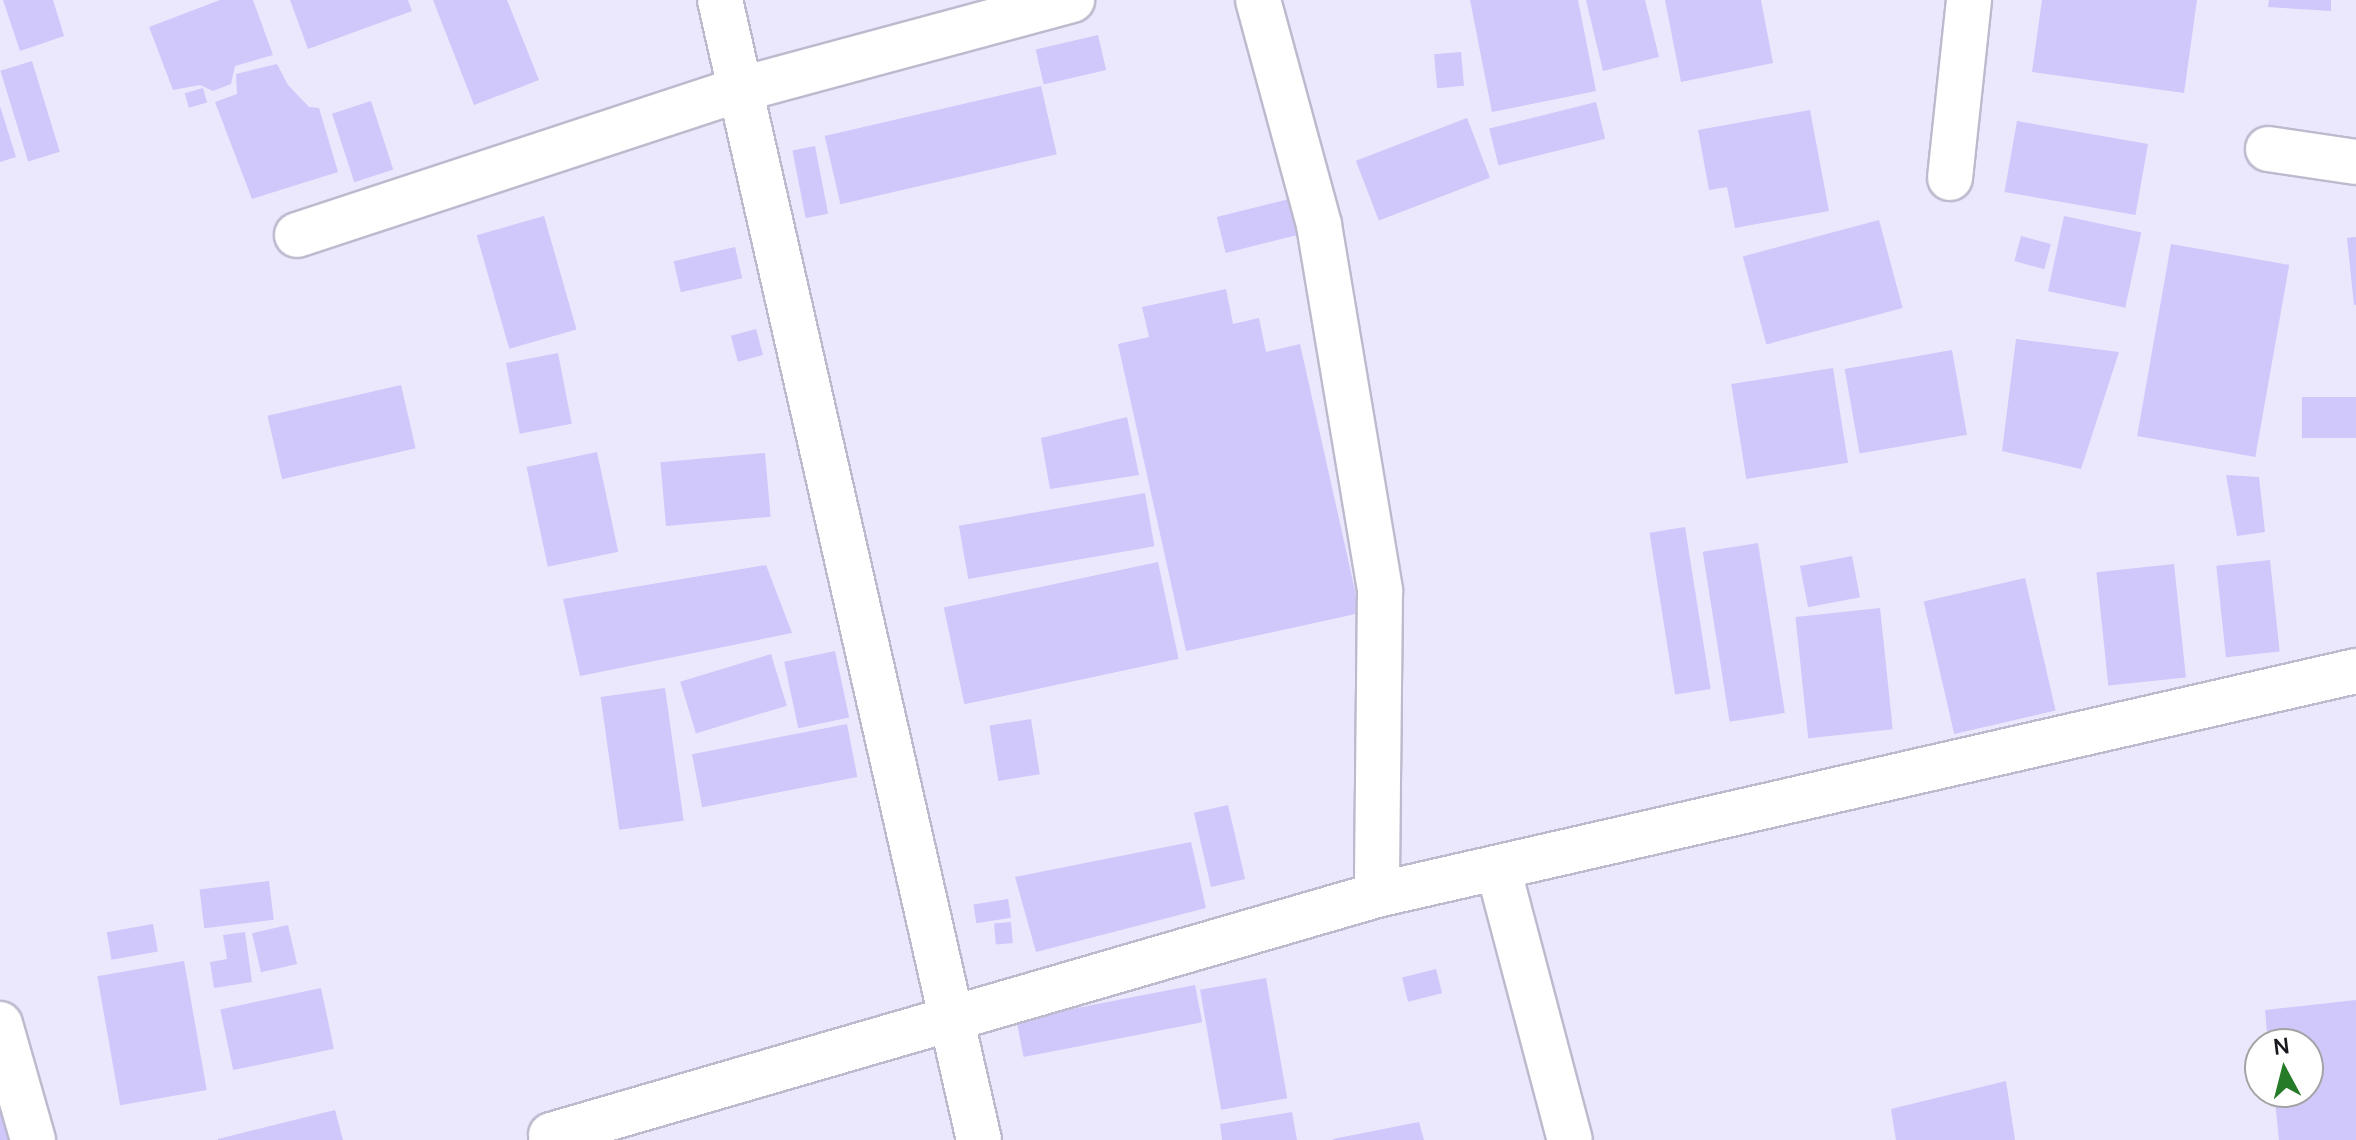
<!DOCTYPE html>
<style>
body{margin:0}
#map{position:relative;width:2356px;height:1140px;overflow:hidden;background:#ebe8fd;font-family:Manrope,sans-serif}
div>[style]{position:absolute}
.building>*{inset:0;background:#d0c7fa;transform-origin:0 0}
.roads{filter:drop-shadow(2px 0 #bdbace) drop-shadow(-2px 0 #bdbace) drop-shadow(0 2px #bdbace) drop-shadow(0 -2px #bdbace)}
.minor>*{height:44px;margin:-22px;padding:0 22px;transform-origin:22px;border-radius:22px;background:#fff}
span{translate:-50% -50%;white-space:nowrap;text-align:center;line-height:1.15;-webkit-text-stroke:6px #fff;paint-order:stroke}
.north{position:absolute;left:2244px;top:1028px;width:80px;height:80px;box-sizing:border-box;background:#fff;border:2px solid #a3a3a5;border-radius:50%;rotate:353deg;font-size:22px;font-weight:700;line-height:32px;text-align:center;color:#19181f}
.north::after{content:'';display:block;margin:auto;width:28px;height:36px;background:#267b28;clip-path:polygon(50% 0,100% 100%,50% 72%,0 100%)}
</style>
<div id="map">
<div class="building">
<i style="clip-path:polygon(3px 0,53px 0,64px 36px,20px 51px)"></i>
<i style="clip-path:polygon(220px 0,253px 0,273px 55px,235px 66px,231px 84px,213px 91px,200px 85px,173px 90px,149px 27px)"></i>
<i style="clip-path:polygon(290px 0,408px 0,412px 11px,308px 49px)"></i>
<i style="clip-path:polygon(433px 0,507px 0,539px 80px,474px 105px)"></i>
<i style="clip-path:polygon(1470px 0,1578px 0,1596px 91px,1492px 112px)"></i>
<i style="clip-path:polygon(1586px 0,1645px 0,1659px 57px,1603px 71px)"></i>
<i style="clip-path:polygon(1665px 0,1761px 0,1773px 63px,1681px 82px)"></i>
<i style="clip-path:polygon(2042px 0,2197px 0,2184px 93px,2032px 72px)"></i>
<i style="clip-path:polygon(2269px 0,2331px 0,2331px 11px,2268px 7px)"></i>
<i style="left:1098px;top:35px;width:36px;height:64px;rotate:77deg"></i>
<i style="left:1461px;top:52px;width:34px;height:27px;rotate:85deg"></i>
<i style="left:32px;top:61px;width:95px;height:33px;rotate:73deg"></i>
<i style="clip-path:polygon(277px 64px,288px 85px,309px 107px,319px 108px,338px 172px,252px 199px,215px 102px,237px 94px,236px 74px)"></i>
<i style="left:1041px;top:86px;width:70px;height:222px;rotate:77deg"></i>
<i style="left:203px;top:88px;width:15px;height:19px;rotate:74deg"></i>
<i style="left:371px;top:101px;width:72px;height:41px;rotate:72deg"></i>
<i style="left:1596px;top:102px;width:38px;height:110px;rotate:76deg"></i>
<i style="clip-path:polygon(0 106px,16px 157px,0 162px)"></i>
<i style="clip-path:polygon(1810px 110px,1829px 211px,1735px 228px,1727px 187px,1709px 190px,1698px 130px)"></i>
<i style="left:1467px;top:118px;width:64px;height:119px;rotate:69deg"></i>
<i style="left:2017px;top:121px;width:133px;height:72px;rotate:10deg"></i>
<i style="left:815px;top:146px;width:69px;height:23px;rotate:79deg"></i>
<i style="left:1305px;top:195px;width:37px;height:91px;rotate:76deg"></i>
<i style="left:544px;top:216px;width:118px;height:70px;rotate:74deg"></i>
<i style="left:2064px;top:216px;width:79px;height:77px;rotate:12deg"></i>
<i style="left:1879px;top:220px;width:91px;height:141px;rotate:75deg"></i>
<i style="left:2021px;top:236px;width:31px;height:26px;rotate:15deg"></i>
<i style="clip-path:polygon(2356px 237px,2356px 305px,2354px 305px,2347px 238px)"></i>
<i style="left:2171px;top:244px;width:120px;height:195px;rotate:10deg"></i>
<i style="left:735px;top:247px;width:32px;height:63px;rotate:77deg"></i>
<i style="clip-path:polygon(1226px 289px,1233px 324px,1259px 318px,1266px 352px,1300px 344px,1360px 613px,1186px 651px,1118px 344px,1149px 337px,1142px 307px)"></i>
<i style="left:756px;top:329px;width:27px;height:26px;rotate:75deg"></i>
<i style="clip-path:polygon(2016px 339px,2119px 352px,2081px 469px,2002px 451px)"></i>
<i style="left:1952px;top:350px;width:86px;height:109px;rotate:80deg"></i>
<i style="left:558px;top:353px;width:72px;height:53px;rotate:79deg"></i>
<i style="left:1833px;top:368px;width:96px;height:103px;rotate:81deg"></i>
<i style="left:401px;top:385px;width:65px;height:137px;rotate:77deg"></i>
<i style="left:2356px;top:397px;width:41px;height:54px;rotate:90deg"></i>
<i style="clip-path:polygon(1127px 417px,1139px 475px,1050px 489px,1041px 438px)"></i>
<i style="left:597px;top:452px;width:102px;height:72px;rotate:78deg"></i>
<i style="left:765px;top:453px;width:64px;height:105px;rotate:85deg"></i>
<i style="clip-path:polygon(2226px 475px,2259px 477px,2265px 532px,2237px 536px)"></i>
<i style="left:1145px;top:493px;width:54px;height:189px;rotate:80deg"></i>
<i style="left:1685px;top:527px;width:164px;height:36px;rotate:81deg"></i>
<i style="left:1758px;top:543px;width:172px;height:56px;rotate:81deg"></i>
<i style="left:1852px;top:556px;width:42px;height:53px;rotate:79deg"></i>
<i style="left:2270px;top:560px;width:92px;height:54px;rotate:84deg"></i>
<i style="left:1158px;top:562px;width:99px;height:219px;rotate:78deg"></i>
<i style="left:2174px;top:564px;width:114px;height:78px;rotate:84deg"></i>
<i style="clip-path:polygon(766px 565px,792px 633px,580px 676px,563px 599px)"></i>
<i style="left:2025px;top:578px;width:136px;height:104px;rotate:77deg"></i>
<i style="left:1880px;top:608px;width:122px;height:85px;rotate:84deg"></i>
<i style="left:835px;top:651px;width:68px;height:52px;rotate:78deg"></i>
<i style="left:771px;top:654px;width:54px;height:95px;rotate:73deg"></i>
<i style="left:665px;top:688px;width:134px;height:65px;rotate:82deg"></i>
<i style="left:1031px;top:719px;width:56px;height:42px;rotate:81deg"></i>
<i style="left:847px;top:724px;width:54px;height:158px;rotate:79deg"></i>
<i style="left:1228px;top:805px;width:76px;height:35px;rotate:77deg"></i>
<i style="clip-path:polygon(1191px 842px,1206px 908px,1036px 952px,1015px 877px)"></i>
<i style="left:269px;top:881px;width:39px;height:70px;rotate:83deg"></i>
<i style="left:1008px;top:899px;width:19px;height:35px;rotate:81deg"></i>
<i style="left:1011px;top:922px;width:21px;height:17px;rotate:85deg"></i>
<i style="left:153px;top:924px;width:28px;height:47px;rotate:80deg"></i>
<i style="left:288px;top:925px;width:40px;height:37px;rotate:77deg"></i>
<i style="clip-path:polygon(245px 932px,252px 982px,214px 988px,210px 962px,227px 959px,223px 935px)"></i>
<i style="left:184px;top:961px;width:131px;height:88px;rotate:80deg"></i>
<i style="left:1436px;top:969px;width:25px;height:35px;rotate:76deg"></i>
<i style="left:1266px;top:978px;width:122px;height:67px;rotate:80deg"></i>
<i style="left:1195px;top:985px;width:38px;height:182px;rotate:79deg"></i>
<i style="left:321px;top:988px;width:62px;height:103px;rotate:78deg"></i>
<i style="clip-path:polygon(2356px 1000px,2356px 1140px,2279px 1140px,2274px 1092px,2308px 1092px,2308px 1044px,2268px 1044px,2265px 1010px)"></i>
<i style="clip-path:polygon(2006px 1081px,2015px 1140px,1896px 1140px,1891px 1109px)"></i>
<i style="clip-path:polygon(0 1087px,22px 1140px,0 1140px)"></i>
<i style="clip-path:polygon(335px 1110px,343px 1140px,218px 1140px,218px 1139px)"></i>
<i style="clip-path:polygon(1292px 1112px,1297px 1140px,1222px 1140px,1220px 1124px)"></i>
<i style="clip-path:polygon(1419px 1122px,1424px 1140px,1333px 1140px,1333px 1139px)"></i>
</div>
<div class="roads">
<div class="minor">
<i style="left:720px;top:0;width:1169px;rotate:77.2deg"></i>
<i style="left:1258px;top:0;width:233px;rotate:74.8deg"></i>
<i style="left:1319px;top:225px;width:371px;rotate:80.5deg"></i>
<i style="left:1380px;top:591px;width:304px;rotate:90.6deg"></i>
<i style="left:2268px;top:149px;width:89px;rotate:8.4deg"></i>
<i style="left:1950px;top:178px;width:179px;rotate:-83.9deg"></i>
<i style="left:297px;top:235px;width:468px;rotate:-18.2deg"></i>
<i style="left:742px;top:89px;width:342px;rotate:-15.1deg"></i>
<i style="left:1498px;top:868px;width:281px;rotate:75.2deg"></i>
<i style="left:0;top:1024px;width:121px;rotate:74.1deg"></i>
<i style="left:551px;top:1135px;width:860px;rotate:-16.2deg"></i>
<i style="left:1377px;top:895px;width:1004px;rotate:-12.89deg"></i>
</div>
</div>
<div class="north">N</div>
</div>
